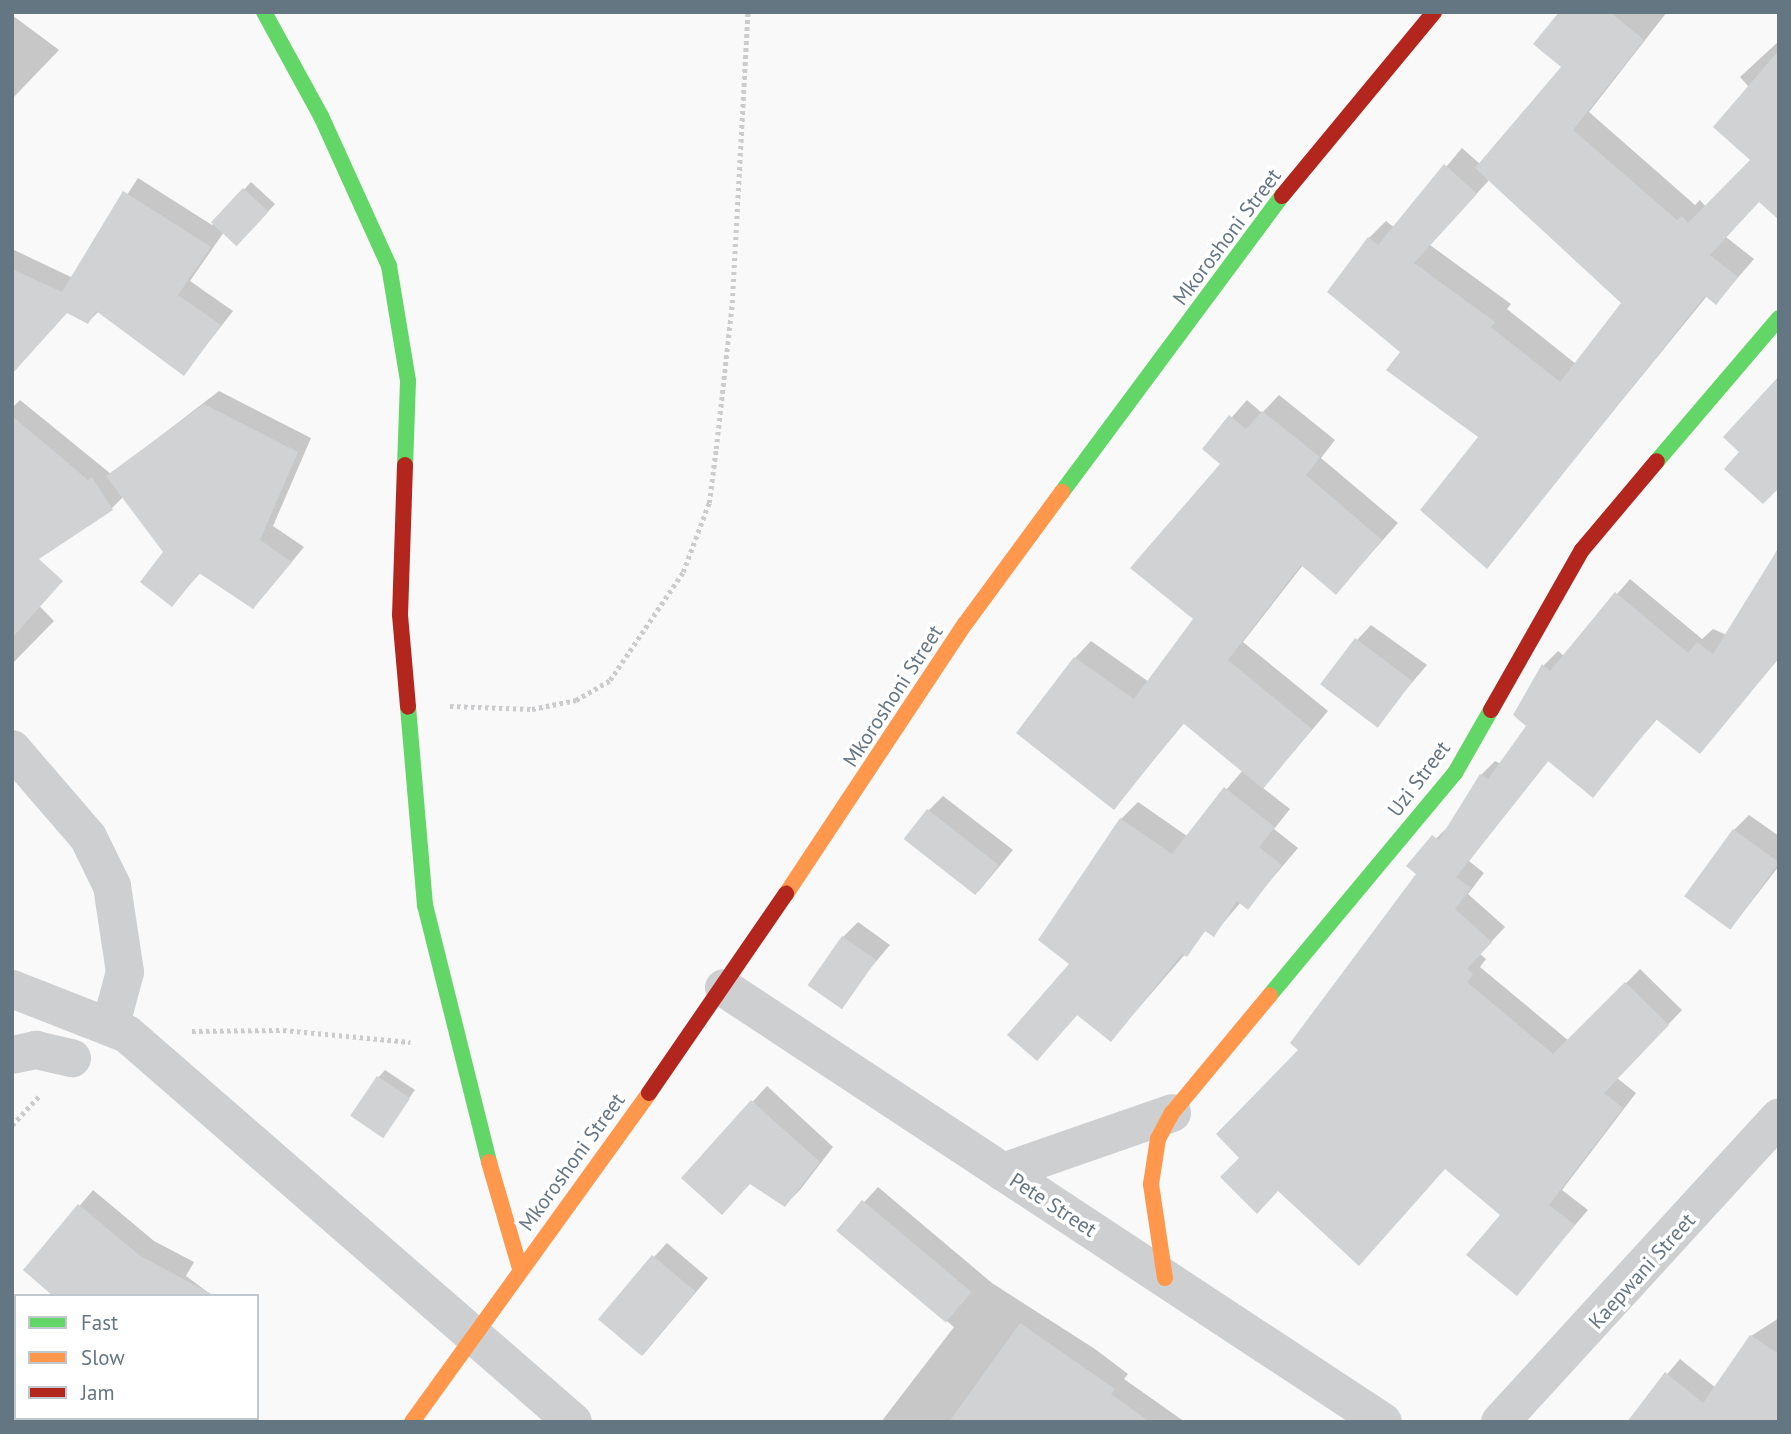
<!DOCTYPE html>
<style>
body{margin:0}
#map{position:relative;width:1791px;height:1434px;overflow:hidden;background:#f9f9f9;font-family:"PT Sans",sans-serif}
div>[style]{position:absolute}
.shadow>*{inset:0;background:#0003}
.building>*{inset:0;background:#d0d2d3;transform-origin:0 0}
.path>*{height:4.5px;margin-top:-2.25px;transform-origin:0;background:repeating-linear-gradient(90deg,#cbcccd 0 3.5px,transparent 0 7px)}
.street>*{height:38px;margin:-19px;padding:0 19px;transform-origin:19px;border-radius:19px;background:#cecfd0}
.fast>*{height:16px;margin:-8px;padding:0 8px;transform-origin:8px;border-radius:8px;background:#63d668}
.slow>*{height:16px;margin:-8px;padding:0 8px;transform-origin:8px;border-radius:8px;background:#ff974d}
.jam>*{height:16px;margin:-8px;padding:0 8px;transform-origin:8px;border-radius:8px;background:#b3261e}
span{translate:-50% -50%;white-space:nowrap;text-align:center;line-height:1.15;-webkit-text-stroke:7px #fff;paint-order:stroke}
.street-label{font-size:21px;color:#657683}
.frame{position:absolute;inset:0;border:14px solid #657683;pointer-events:none}
.legend{position:absolute;left:14px;top:1294px;width:245px;height:126px;box-sizing:border-box;background:#fff;border:2px solid #c1c8cd;margin:0;padding:9px 12px;list-style:none;font-size:21px;color:#657683}
.legend li{display:flex;align-items:center;gap:14px;height:35px}
.legend b{width:35px;border:2px solid #c1c8cd}
</style>
<div id="map">
<div class="shadow">
<i style="clip-path:polygon(evenodd,1561px 12px,1667px 12px,1589px 112px,1695px 205px,1700px 200px,1706px 207px,1753px 159px,1749px 87px,1740px 77px,1779px 41px,1779px 180px,1726px 237px,1754px 259px,1716px 303px,1707px 296px,1487px 566px,1480px 437px,1402px 352px,1369px 238px,1386px 221px,1395px 228px,1462px 148px,1480px 164px,1564px 67px,1561px 12px,1490px 179px,1623px 303px,1576px 364px,1507px 309px,1511px 304px,1430px 245px,1490px 179px)"></i>
<i style="clip-path:polygon(12px 15px,59px 50px,12px 99px)"></i>
<i style="clip-path:polygon(138px 178px,212px 225px,251px 182px,275px 204px,237px 245px,224px 232px,190px 281px,233px 311px,184px 374px,99px 311px,88px 322px,68px 311px,12px 333px,12px 249px,73px 278px)"></i>
<i style="clip-path:polygon(219px 391px,311px 438px,273px 526px,304px 547px,266px 593px,201px 572px,172px 605px,165px 552px,124px 496px,112px 508px,12px 556px,12px 408px,20px 400px,111px 474px)"></i>
<i style="clip-path:polygon(1279px 395px,1335px 440px,1321px 458px,1398px 523px,1336px 593px,1303px 565px,1243px 642px,1328px 711px,1263px 788px,1290px 809px,1274px 829px,1298px 848px,1248px 907px,1241px 902px,1214px 934px,1206px 930px,1111px 1040px,1078px 1014px,1037px 1059px,1121px 819px,1138px 802px,1187px 836px,1243px 770px,1185px 722px,1114px 808px,1075px 658px,1091px 641px,1149px 682px,1195px 619px,1222px 463px,1204px 449px,1247px 400px,1262px 413px)"></i>
<i style="clip-path:polygon(1630px 579px,1702px 639px,1713px 629px,1779px 658px,1700px 752px,1658px 718px,1592px 795px,1549px 760px,1469px 861px,1484px 873px,1468px 894px,1505px 927px,1480px 954px,1486px 959px,1480px 967px,1569px 1041px,1640px 969px,1682px 1010px,1617px 1078px,1636px 1093px,1562px 1190px,1588px 1210px,1517px 1293px,1503px 1215px,1446px 1167px,1241px 1158px,1301px 1050px,1419px 873px,1409px 865px,1451px 824px,1481px 775px,1495px 761px,1501px 764px,1528px 725px,1516px 714px,1544px 665px,1558px 651px,1564px 656px)"></i>
<i style="clip-path:polygon(19px 585px,54px 621px,12px 664px,12px 592px)"></i>
<i style="clip-path:polygon(1371px 625px,1427px 665px,1375px 726px,1357px 640px)"></i>
<i style="clip-path:polygon(943px 796px,1013px 850px,978px 892px,928px 811px)"></i>
<i style="clip-path:polygon(1749px 815px,1779px 836px,1779px 866px,1731px 928px,1734px 830px)"></i>
<i style="clip-path:polygon(858px 922px,890px 945px,839px 1005px,843px 937px)"></i>
<i style="clip-path:polygon(385px 1070px,415px 1090px,383px 1135px,378px 1078px)"></i>
<i style="clip-path:polygon(767px 1086px,833px 1147px,800px 1190px,785px 1205px,751px 1182px,683px 1178px)"></i>
<i style="clip-path:polygon(878px 1187px,992px 1283px,1095px 1349px,1128px 1374px,1124px 1379px,1185px 1422px,881px 1422px,954px 1327px,838px 1231px)"></i>
<i style="clip-path:polygon(93px 1190px,154px 1241px,194px 1262px,186px 1276px,213px 1296px,25px 1270px)"></i>
<i style="clip-path:polygon(667px 1243px,708px 1278px,643px 1355px,654px 1257px)"></i>
<i style="clip-path:polygon(1779px 1318px,1779px 1422px,1627px 1422px,1680px 1359px,1716px 1388px,1751px 1336px)"></i>
<i style="clip-path:polygon(46px 1418px,165px 1418px,44px 1422px)"></i>
</div>
<div class="building">
<i style="clip-path:polygon(1559px 12px,1610px 12px,1644px 40px,1573px 130px,1677px 220px,1682px 216px,1688px 223px,1750px 160px,1713px 127px,1779px 50px,1779px 220px,1759px 202px,1710px 255px,1738px 277px,1716px 305px,1705px 296px,1487px 569px,1420px 510px,1478px 437px,1386px 370px,1400px 352px,1327px 292px,1368px 237px,1378px 245px,1444px 164px,1477px 194px,1414px 263px,1495px 322px,1491px 327px,1560px 382px,1621px 303px,1475px 168px,1561px 67px,1533px 44px)"></i>
<i style="left:243px;top:188px;width:35px;height:47px;rotate:43deg"></i>
<i style="clip-path:polygon(123px 191px,211px 247px,178px 295px,221px 325px,184px 376px,96px 311px,88px 324px,67px 313px,12px 374px,12px 269px,62px 292px)"></i>
<i style="clip-path:polygon(1779px 376px,1779px 488px,1763px 504px,1724px 469px,1739px 452px,1723px 437px)"></i>
<i style="clip-path:polygon(204px 404px,298px 452px,260px 540px,292px 562px,253px 609px,199px 573px,172px 607px,140px 582px,163px 552px,106px 476px)"></i>
<i style="clip-path:polygon(1262px 411px,1320px 457px,1306px 475px,1382px 540px,1336px 595px,1301px 565px,1228px 660px,1312px 729px,1263px 789px,1183px 723px,1114px 810px,1016px 733px,1074px 657px,1134px 699px,1193px 619px,1130px 568px,1220px 464px,1202px 449px,1229px 415px,1246px 429px)"></i>
<i style="clip-path:polygon(12px 416px,88px 480px,92px 477px,113px 510px,39px 559px,63px 581px,12px 638px)"></i>
<i style="clip-path:polygon(1779px 547px,1779px 658px,1700px 754px,1656px 719px,1593px 798px,1548px 761px,1456px 877px,1471px 888px,1455px 909px,1492px 942px,1467px 969px,1473px 974px,1467px 982px,1553px 1054px,1625px 982px,1669px 1025px,1604px 1093px,1623px 1108px,1549px 1205px,1575px 1225px,1517px 1296px,1466px 1255px,1500px 1215px,1445px 1169px,1359px 1266px,1278px 1191px,1257px 1214px,1220px 1177px,1239px 1158px,1216px 1134px,1298px 1050px,1290px 1043px,1416px 874px,1406px 866px,1432px 835px,1439px 840px,1480px 774px,1488px 779px,1526px 726px,1513px 715px,1542px 664px,1550px 671px,1615px 592px,1688px 653px,1697px 642px,1713px 654px)"></i>
<i style="left:1355px;top:638px;width:72px;height:58px;rotate:37deg"></i>
<i style="clip-path:polygon(1224px 787px,1275px 827px,1259px 847px,1282px 865px,1248px 910px,1237px 901px,1214px 937px,1205px 931px,1187px 957px,1182px 954px,1111px 1042px,1077px 1015px,1037px 1061px,1007px 1035px,1069px 964px,1038px 940px,1120px 818px,1172px 854px)"></i>
<i style="left:927px;top:809px;width:91px;height:38px;rotate:38deg"></i>
<i style="left:1733px;top:829px;width:57px;height:83px;rotate:36deg"></i>
<i style="left:842px;top:936px;width:42px;height:60px;rotate:35deg"></i>
<i style="left:377px;top:1076px;width:40px;height:48px;rotate:34deg"></i>
<i style="clip-path:polygon(751px 1100px,820px 1162px,785px 1207px,750px 1184px,722px 1215px,681px 1178px)"></i>
<i style="left:862px;top:1200px;width:143px;height:40px;rotate:40deg"></i>
<i style="clip-path:polygon(78px 1204px,139px 1255px,215px 1296px,53px 1296px,23px 1270px)"></i>
<i style="left:652px;top:1255px;width:57px;height:84px;rotate:40deg"></i>
<i style="clip-path:polygon(1020px 1323px,1115px 1389px,1111px 1394px,1150px 1422px,949px 1422px)"></i>
<i style="clip-path:polygon(1750px 1335px,1779px 1354px,1779px 1422px,1627px 1422px,1665px 1372px,1703px 1403px)"></i>
</div>
<div class="path">
<i style="left:450px;top:706px;width:82px;rotate:2.1deg"></i>
<i style="left:532px;top:709px;width:45px;rotate:-11.6deg"></i>
<i style="left:576px;top:700px;width:39px;rotate:-30deg"></i>
<i style="left:610px;top:680px;width:130px;rotate:-55.9deg"></i>
<i style="left:683px;top:572px;width:74px;rotate:-69.4deg"></i>
<i style="left:709px;top:503px;width:54px;rotate:-82.6deg"></i>
<i style="left:716px;top:449px;width:147px;rotate:-83.7deg"></i>
<i style="left:732px;top:303px;width:291px;rotate:-86.9deg"></i>
<i style="left:192px;top:1031px;width:91px;rotate:-0.6deg"></i>
<i style="left:283px;top:1030px;width:128px;rotate:5.4deg"></i>
<i style="left:12px;top:1125px;width:41px;rotate:-47deg"></i>
</div>
<div class="street">
<i style="left:12px;top:749px;width:116px;rotate:49.2deg"></i>
<i style="left:88px;top:837px;width:55px;rotate:63.9deg"></i>
<i style="left:112px;top:886px;width:87px;rotate:81.4deg"></i>
<i style="left:125px;top:972px;width:54px;rotate:105.1deg"></i>
<i style="left:724px;top:988px;width:789px;rotate:33.37deg"></i>
<i style="left:12px;top:989px;width:123px;rotate:21.4deg"></i>
<i style="left:127px;top:1034px;width:591px;rotate:41.02deg"></i>
<i style="left:12px;top:1055px;width:25px;rotate:-12deg"></i>
<i style="left:36px;top:1050px;width:37px;rotate:13deg"></i>
<i style="left:1003px;top:1172px;width:179px;rotate:-19.2deg"></i>
<i style="left:1500px;top:1422px;width:413px;rotate:-47.5deg"></i>
</div>
<div class="fast">
<i style="left:264px;top:12px;width:119px;rotate:61.3deg"></i>
<i style="left:321px;top:116px;width:165px;rotate:65.6deg"></i>
<i style="left:389px;top:266px;width:117px;rotate:80.6deg"></i>
<i style="left:408px;top:381px;width:84px;rotate:92deg"></i>
<i style="left:1657px;top:461px;width:188px;rotate:-49.5deg"></i>
<i style="left:1062px;top:492px;width:369px;rotate:-53.4deg"></i>
<i style="left:408px;top:707px;width:199px;rotate:85.1deg"></i>
<i style="left:425px;top:905px;width:265px;rotate:76deg"></i>
<i style="left:1270px;top:995px;width:289px;rotate:-50.2deg"></i>
<i style="left:1455px;top:773px;width:73px;rotate:-60.3deg"></i>
</div>
<div class="slow">
<i style="left:786px;top:894px;width:324px;rotate:-56.5deg"></i>
<i style="left:965px;top:624px;width:164px;rotate:-53.7deg"></i>
<i style="left:489px;top:1162px;width:111px;rotate:73.8deg"></i>
<i style="left:1165px;top:1278px;width:95px;rotate:-98.5deg"></i>
<i style="left:1151px;top:1184px;width:46px;rotate:-81.2deg"></i>
<i style="left:1158px;top:1139px;width:30px;rotate:-62deg"></i>
<i style="left:1172px;top:1113px;width:153px;rotate:-50.3deg"></i>
<i style="left:412px;top:1422px;width:405px;rotate:-54.2deg"></i>
</div>
<div class="jam">
<i style="left:1282px;top:196px;width:239px;rotate:-50.4deg"></i>
<i style="left:405px;top:465px;width:150px;rotate:91.9deg"></i>
<i style="left:400px;top:615px;width:92px;rotate:85deg"></i>
<i style="left:1491px;top:710px;width:184px;rotate:-60.4deg"></i>
<i style="left:1582px;top:550px;width:116px;rotate:-49.9deg"></i>
<i style="left:649px;top:1093px;width:242px;rotate:-55.5deg"></i>
</div>
<div class="street-label">
<span style="left:1227px;top:237px;rotate:-53deg">Mkoroshoni Street</span>
<span style="left:893px;top:696px;rotate:-57deg">Mkoroshoni Street</span>
<span style="left:1419px;top:779px;rotate:-53deg">Uzi Street</span>
<span style="left:572px;top:1162px;rotate:-54deg">Mkoroshoni Street</span>
<span style="left:1053px;top:1205px;rotate:33deg">Pete Street</span>
<span style="left:1642px;top:1271px;rotate:-48deg">Kaepwani Street</span>
</div>
<div class="frame"></div>
<ul class="legend">
<li><b style="height:9px;background:#63d668"></b>Fast</li>
<li><b style="height:9px;background:#ff974d"></b>Slow</li>
<li><b style="height:9px;background:#b3261e"></b>Jam</li>
</ul>
</div>
